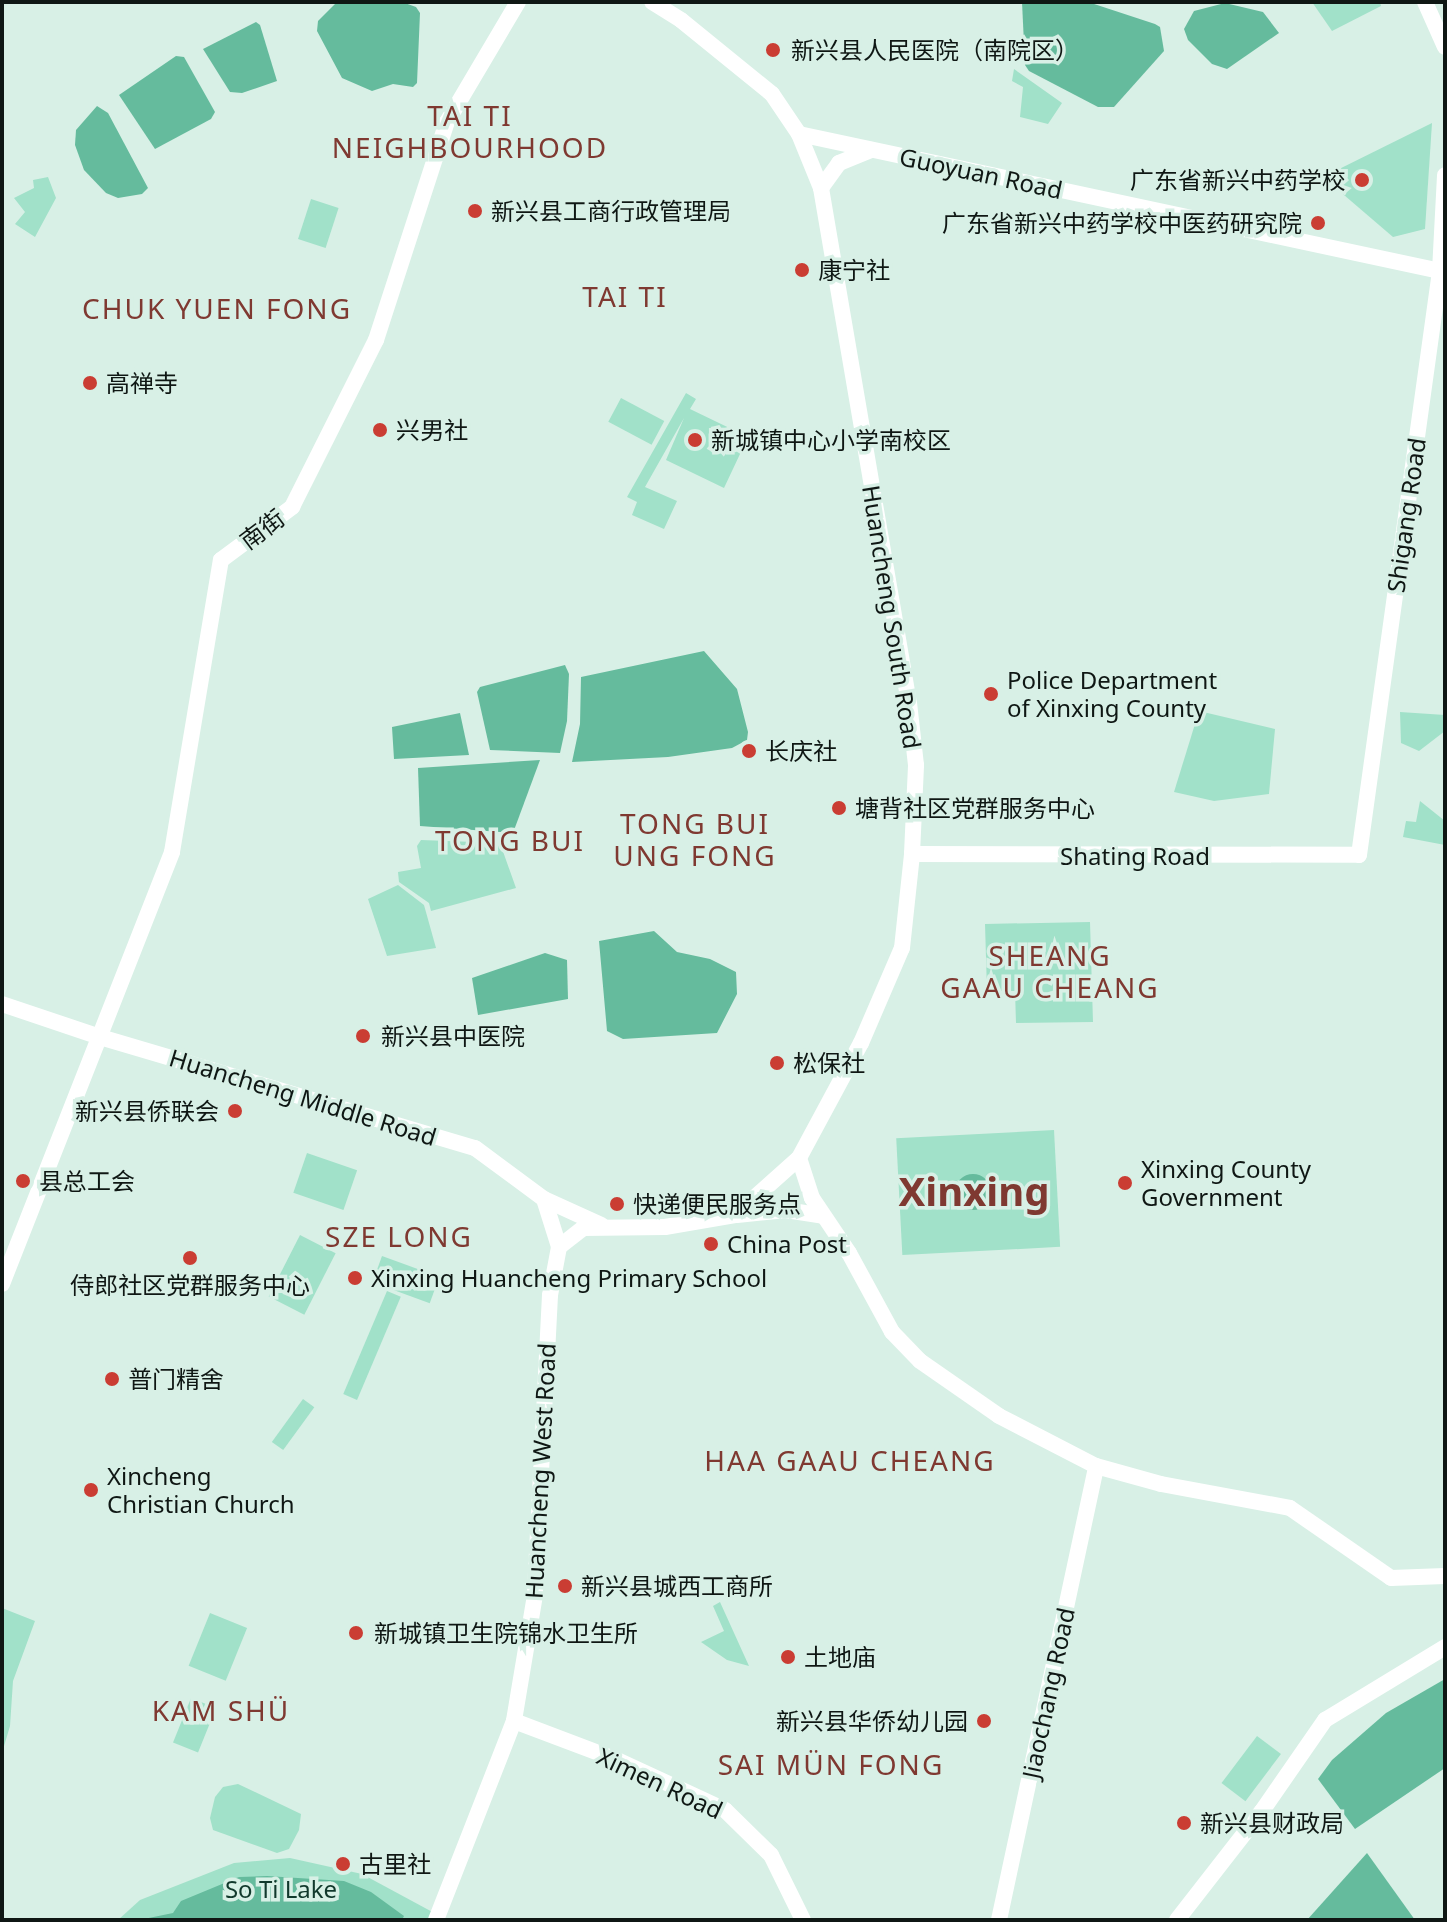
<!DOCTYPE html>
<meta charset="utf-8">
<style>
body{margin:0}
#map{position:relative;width:1447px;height:1922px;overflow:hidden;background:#d8f0e6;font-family:"Noto Sans","Noto Sans SC",sans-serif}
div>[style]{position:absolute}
.green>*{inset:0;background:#a1e1c9;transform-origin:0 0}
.water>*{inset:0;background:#65bb9d}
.round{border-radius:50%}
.minor>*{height:16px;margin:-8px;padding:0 8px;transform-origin:8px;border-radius:8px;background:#fff}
.dots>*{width:22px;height:22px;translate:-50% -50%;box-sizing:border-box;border:4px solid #d8f0e6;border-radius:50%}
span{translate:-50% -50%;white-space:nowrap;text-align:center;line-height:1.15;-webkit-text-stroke:7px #d8f0e6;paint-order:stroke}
.poi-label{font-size:24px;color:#0f1714}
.left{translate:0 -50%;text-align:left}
.right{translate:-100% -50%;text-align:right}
.street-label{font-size:24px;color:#0f1714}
.park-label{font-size:24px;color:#11392c}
.quarter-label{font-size:28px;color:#7f3931;letter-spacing:2px}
.town-label{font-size:40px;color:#7f3931;font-weight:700}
.frame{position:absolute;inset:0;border:4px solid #0f1714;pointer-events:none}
</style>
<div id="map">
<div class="green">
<i style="clip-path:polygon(1312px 2px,1380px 2px,1381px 6px,1332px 31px)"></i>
<i style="clip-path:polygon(1014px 69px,1062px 103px,1048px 124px,1020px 117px,1023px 87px,1012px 81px)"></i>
<i style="clip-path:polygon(1432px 123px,1425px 229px,1393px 237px,1323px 177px)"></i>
<i style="clip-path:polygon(48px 177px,56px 198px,35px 237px,15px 224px,25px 212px,14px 198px,34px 188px,33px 180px)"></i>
<i style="left:311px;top:199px;width:29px;height:42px;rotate:18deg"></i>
<i style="clip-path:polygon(686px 393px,696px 399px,690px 409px,748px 437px,724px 488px,666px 460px,684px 418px,645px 487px,677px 501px,664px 529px,632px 515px,637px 502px,627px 497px)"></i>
<i style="left:621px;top:398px;width:49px;height:27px;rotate:28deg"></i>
<i style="clip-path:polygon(1199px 711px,1275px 729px,1269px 794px,1214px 801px,1174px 792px)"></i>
<i style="clip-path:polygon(1400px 712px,1445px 715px,1445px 731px,1419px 751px,1401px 743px)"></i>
<i style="clip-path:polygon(1420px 801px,1445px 821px,1445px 845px,1403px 837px,1406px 821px,1416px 822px)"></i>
<i style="clip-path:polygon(421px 840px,500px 843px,516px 888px,431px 911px,429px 903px,399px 882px,398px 872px,421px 868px,417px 846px)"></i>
<i style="clip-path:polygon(398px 885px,424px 905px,436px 948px,387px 956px,368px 899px)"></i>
<i style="clip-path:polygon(1090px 922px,1093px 1022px,1016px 1023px,1015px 991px,987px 991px,985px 924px)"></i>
<i style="left:1054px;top:1130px;width:117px;height:158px;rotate:87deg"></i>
<i style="left:307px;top:1153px;width:53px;height:42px;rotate:19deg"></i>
<i style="left:300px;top:1235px;width:40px;height:69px;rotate:27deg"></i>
<i style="left:382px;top:1256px;width:61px;height:28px;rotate:20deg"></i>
<i style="left:387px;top:1291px;width:15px;height:112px;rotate:23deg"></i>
<i style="left:303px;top:1399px;width:14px;height:53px;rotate:36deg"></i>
<i style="clip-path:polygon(720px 1602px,749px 1666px,727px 1660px,701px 1642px,724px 1631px,713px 1606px)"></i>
<i style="clip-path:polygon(2px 1608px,35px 1621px,13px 1681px,10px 1726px,2px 1753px)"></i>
<i style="left:210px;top:1613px;width:40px;height:57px;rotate:22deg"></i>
<i style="left:191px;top:1698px;width:27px;height:48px;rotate:22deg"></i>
<i style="left:1257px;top:1736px;width:30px;height:59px;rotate:37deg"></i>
<i style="clip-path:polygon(238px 1784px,301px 1814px,299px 1830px,289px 1849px,277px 1853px,213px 1830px,210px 1818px,215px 1797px,223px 1787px)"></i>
<i style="clip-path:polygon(290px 1858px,362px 1874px,438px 1915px,436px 1920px,118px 1920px,140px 1900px,234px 1863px)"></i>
</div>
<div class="water">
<i style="clip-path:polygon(337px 2px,402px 2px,416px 7px,420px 13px,417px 83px,413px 87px,393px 84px,372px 91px,342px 78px,317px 31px,318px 21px)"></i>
<i style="clip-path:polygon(1022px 2px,1088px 2px,1155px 24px,1160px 27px,1164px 51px,1114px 107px,1098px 107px,1029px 71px,1025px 65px)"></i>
<i style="clip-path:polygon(1225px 3px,1263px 12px,1279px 33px,1227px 69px,1212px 64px,1188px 40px,1184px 29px,1194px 11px)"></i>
<i style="clip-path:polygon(256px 22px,260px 25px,277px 81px,242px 93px,230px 92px,203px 49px)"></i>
<i style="clip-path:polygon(176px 56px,184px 57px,215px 112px,211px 119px,155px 149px,119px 95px)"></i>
<i style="clip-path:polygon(97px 106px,108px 113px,148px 188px,142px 194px,118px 198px,106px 193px,84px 170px,75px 145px,76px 130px)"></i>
<i style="clip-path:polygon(704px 651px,737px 689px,748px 732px,747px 740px,732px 748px,668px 757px,572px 762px,580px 724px,581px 677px)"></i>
<i style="clip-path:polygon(565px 665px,569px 674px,567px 721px,560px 753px,490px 750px,477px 692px,480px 687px)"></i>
<i style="clip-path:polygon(460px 713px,469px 755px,394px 759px,392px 727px)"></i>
<i style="clip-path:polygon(540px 760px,513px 833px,420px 826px,418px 768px)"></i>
<i style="clip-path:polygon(654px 931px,677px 952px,710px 959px,736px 972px,737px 994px,717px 1033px,623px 1039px,607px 1031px,599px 941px)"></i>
<i style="clip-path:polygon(545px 953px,567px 960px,568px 999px,478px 1015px,472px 978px)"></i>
<i class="round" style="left:955px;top:1174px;width:36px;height:36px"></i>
<i style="clip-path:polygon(1445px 1679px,1445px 1768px,1355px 1829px,1318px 1779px,1332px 1760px,1386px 1713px)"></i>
<i style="clip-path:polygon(1367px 1853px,1415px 1920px,1307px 1920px)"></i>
<i style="clip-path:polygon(267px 1876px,344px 1881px,371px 1892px,404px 1916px,402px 1920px,139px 1920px,173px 1913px,181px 1901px,239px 1877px)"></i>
</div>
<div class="minor">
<i style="left:1425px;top:2px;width:49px;rotate:66deg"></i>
<i style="left:799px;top:134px;width:661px;rotate:12.06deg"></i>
<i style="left:821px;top:188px;width:31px;rotate:-54deg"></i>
<i style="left:839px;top:163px;width:35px;rotate:-22deg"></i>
<i style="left:912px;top:854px;width:447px;rotate:0.1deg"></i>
<i style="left:1359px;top:855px;width:590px;rotate:-82.1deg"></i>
<i style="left:1440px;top:271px;width:96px;rotate:-87deg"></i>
<i style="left:2px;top:1004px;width:103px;rotate:18.6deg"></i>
<i style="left:100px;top:1037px;width:391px;rotate:16.5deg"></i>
<i style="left:475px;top:1148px;width:86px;rotate:36.5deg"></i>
<i style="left:544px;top:1199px;width:50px;rotate:72.6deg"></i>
<i style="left:559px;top:1247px;width:49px;rotate:100.6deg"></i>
<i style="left:550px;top:1295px;width:300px;rotate:92.9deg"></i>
<i style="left:535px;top:1595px;width:128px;rotate:99.5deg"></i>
<i style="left:514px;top:1721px;width:214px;rotate:111.4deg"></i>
<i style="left:799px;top:1158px;width:42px;rotate:72deg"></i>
<i style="left:812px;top:1198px;width:66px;rotate:56.1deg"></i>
<i style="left:849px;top:1253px;width:90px;rotate:61.4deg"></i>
<i style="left:892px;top:1332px;width:40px;rotate:46deg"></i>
<i style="left:920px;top:1361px;width:96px;rotate:34.8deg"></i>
<i style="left:999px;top:1416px;width:109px;rotate:27.3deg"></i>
<i style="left:1096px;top:1466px;width:67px;rotate:15.5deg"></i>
<i style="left:1161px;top:1484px;width:131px;rotate:10.5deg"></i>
<i style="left:1290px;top:1508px;width:123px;rotate:34.7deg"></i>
<i style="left:1391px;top:1578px;width:54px;rotate:-2.1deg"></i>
<i style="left:544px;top:1199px;width:63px;rotate:24.5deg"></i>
<i style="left:737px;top:1215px;width:49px;rotate:-5.8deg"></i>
<i style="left:786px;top:1210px;width:36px;rotate:9deg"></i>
<i style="left:559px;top:1247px;width:31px;rotate:-38deg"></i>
<i style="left:583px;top:1228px;width:82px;rotate:-0.7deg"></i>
<i style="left:665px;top:1227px;width:71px;rotate:-9.7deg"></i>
<i style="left:735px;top:1215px;width:86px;rotate:-41.7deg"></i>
<i style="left:799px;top:1158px;width:131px;rotate:-61.7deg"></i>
<i style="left:861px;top:1043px;width:103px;rotate:-66.7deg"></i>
<i style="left:902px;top:948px;width:95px;rotate:-83.9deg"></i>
<i style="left:912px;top:854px;width:89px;rotate:-87.4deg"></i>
<i style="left:916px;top:765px;width:62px;rotate:-96.4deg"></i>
<i style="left:909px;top:703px;width:522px;rotate:-99.7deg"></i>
<i style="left:821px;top:188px;width:58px;rotate:-112.2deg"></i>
<i style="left:799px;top:134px;width:48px;rotate:-124deg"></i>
<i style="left:772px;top:94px;width:117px;rotate:-140.9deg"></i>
<i style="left:681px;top:20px;width:34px;rotate:-148deg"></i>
<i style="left:2px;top:1284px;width:464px;rotate:-68.5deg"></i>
<i style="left:172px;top:852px;width:296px;rotate:-80.5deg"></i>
<i style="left:221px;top:560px;width:89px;rotate:-36.7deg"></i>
<i style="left:292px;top:507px;width:187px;rotate:-63.3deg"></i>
<i style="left:376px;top:340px;width:229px;rotate:-72deg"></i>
<i style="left:447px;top:122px;width:139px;rotate:-59.4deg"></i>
<i style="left:514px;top:1721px;width:110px;rotate:20.7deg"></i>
<i style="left:617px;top:1760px;width:119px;rotate:24.8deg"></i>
<i style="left:725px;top:1810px;width:64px;rotate:44.4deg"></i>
<i style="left:771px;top:1855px;width:72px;rotate:63.8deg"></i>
<i style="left:999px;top:1920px;width:464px;rotate:-77.9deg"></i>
<i style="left:1177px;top:1920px;width:138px;rotate:-52.1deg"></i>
<i style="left:1262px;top:1811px;width:111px;rotate:-55.3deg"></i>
<i style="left:1325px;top:1720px;width:140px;rotate:-31.3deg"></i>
</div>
<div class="dots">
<i style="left:773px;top:50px;background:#ca3d33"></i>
<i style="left:1362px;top:180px;background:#ca3d33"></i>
<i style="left:475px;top:211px;background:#ca3d33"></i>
<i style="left:1318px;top:223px;background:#ca3d33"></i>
<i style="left:802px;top:270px;background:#ca3d33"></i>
<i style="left:90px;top:383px;background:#ca3d33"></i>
<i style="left:380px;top:430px;background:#ca3d33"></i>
<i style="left:695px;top:440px;background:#ca3d33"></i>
<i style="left:991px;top:694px;background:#ca3d33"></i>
<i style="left:749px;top:751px;background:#ca3d33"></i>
<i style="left:839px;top:808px;background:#ca3d33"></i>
<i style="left:363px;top:1036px;background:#ca3d33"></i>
<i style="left:777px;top:1063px;background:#ca3d33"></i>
<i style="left:235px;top:1111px;background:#ca3d33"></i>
<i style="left:23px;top:1181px;background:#ca3d33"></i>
<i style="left:1125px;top:1183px;background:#ca3d33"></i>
<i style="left:617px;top:1204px;background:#ca3d33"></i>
<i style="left:711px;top:1244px;background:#ca3d33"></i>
<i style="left:190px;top:1258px;background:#ca3d33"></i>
<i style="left:355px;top:1278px;background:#ca3d33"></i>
<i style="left:112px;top:1379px;background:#ca3d33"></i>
<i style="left:91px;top:1490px;background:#ca3d33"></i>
<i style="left:565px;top:1586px;background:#ca3d33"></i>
<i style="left:356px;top:1633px;background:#ca3d33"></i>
<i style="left:788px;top:1657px;background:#ca3d33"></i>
<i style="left:984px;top:1721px;background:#ca3d33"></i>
<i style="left:1184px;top:1823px;background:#ca3d33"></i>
<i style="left:343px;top:1864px;background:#ca3d33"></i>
</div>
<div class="poi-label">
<span class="left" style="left:791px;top:50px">新兴县人民医院（南院区）</span>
<span class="right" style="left:1346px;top:180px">广东省新兴中药学校</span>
<span class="left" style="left:491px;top:211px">新兴县工商行政管理局</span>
<span class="right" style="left:1302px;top:223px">广东省新兴中药学校中医药研究院</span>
<span class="left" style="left:818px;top:270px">康宁社</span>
<span class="left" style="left:106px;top:383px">高禅寺</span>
<span class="left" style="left:396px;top:430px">兴男社</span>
<span class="left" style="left:711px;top:440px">新城镇中心小学南校区</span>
<span class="left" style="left:1007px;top:694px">Police Department<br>of Xinxing County</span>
<span class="left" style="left:765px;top:751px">长庆社</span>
<span class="left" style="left:855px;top:808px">塘背社区党群服务中心</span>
<span class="left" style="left:381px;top:1036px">新兴县中医院</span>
<span class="left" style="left:793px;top:1063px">松保社</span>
<span class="right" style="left:219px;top:1111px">新兴县侨联会</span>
<span class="left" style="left:1141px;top:1183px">Xinxing County<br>Government</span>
<span class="left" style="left:39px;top:1181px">县总工会</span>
<span class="left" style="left:633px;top:1204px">快递便民服务点</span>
<span class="left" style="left:727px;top:1244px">China Post</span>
<span class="left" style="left:371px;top:1278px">Xinxing Huancheng Primary School</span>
<span style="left:190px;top:1285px">侍郎社区党群服务中心</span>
<span class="left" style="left:128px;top:1379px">普门精舍</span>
<span class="left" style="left:107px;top:1490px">Xincheng<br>Christian Church</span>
<span class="left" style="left:581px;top:1586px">新兴县城西工商所</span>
<span class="left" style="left:374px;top:1633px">新城镇卫生院锦水卫生所</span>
<span class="left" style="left:804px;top:1657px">土地庙</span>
<span class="right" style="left:968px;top:1721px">新兴县华侨幼儿园</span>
<span class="left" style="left:1200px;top:1823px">新兴县财政局</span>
<span class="left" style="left:359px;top:1864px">古里社</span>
</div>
<div class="street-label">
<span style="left:981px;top:173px;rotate:12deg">Guoyuan Road</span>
<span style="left:1406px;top:515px;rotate:-82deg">Shigang Road</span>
<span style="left:262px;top:529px;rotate:-37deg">南街</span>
<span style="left:892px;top:617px;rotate:81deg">Huancheng South Road</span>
<span style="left:1135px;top:856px">Shating Road</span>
<span style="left:303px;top:1097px;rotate:17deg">Huancheng Middle Road</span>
<span style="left:540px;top:1471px;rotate:-87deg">Huancheng West Road</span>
<span style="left:1048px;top:1693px;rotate:-78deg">Jiaochang Road</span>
<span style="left:660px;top:1783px;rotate:25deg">Ximen Road</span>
</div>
<div class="park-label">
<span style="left:281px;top:1889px">So Ti Lake</span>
</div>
<div class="quarter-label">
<span style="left:470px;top:131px">TAI TI<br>NEIGHBOURHOOD</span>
<span style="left:625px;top:296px">TAI TI</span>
<span style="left:217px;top:308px">CHUK YUEN FONG</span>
<span style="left:695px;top:839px">TONG BUI<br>UNG FONG</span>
<span style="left:510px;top:840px">TONG BUI</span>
<span style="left:1050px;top:971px">SHEANG<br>GAAU CHEANG</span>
<span style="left:399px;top:1236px">SZE LONG</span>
<span style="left:850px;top:1460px">HAA GAAU CHEANG</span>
<span style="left:221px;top:1710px">KAM SHÜ</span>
<span style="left:831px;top:1764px">SAI MÜN FONG</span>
</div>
<div class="town-label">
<span style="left:974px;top:1191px">Xinxing</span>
</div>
<div class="frame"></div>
</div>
